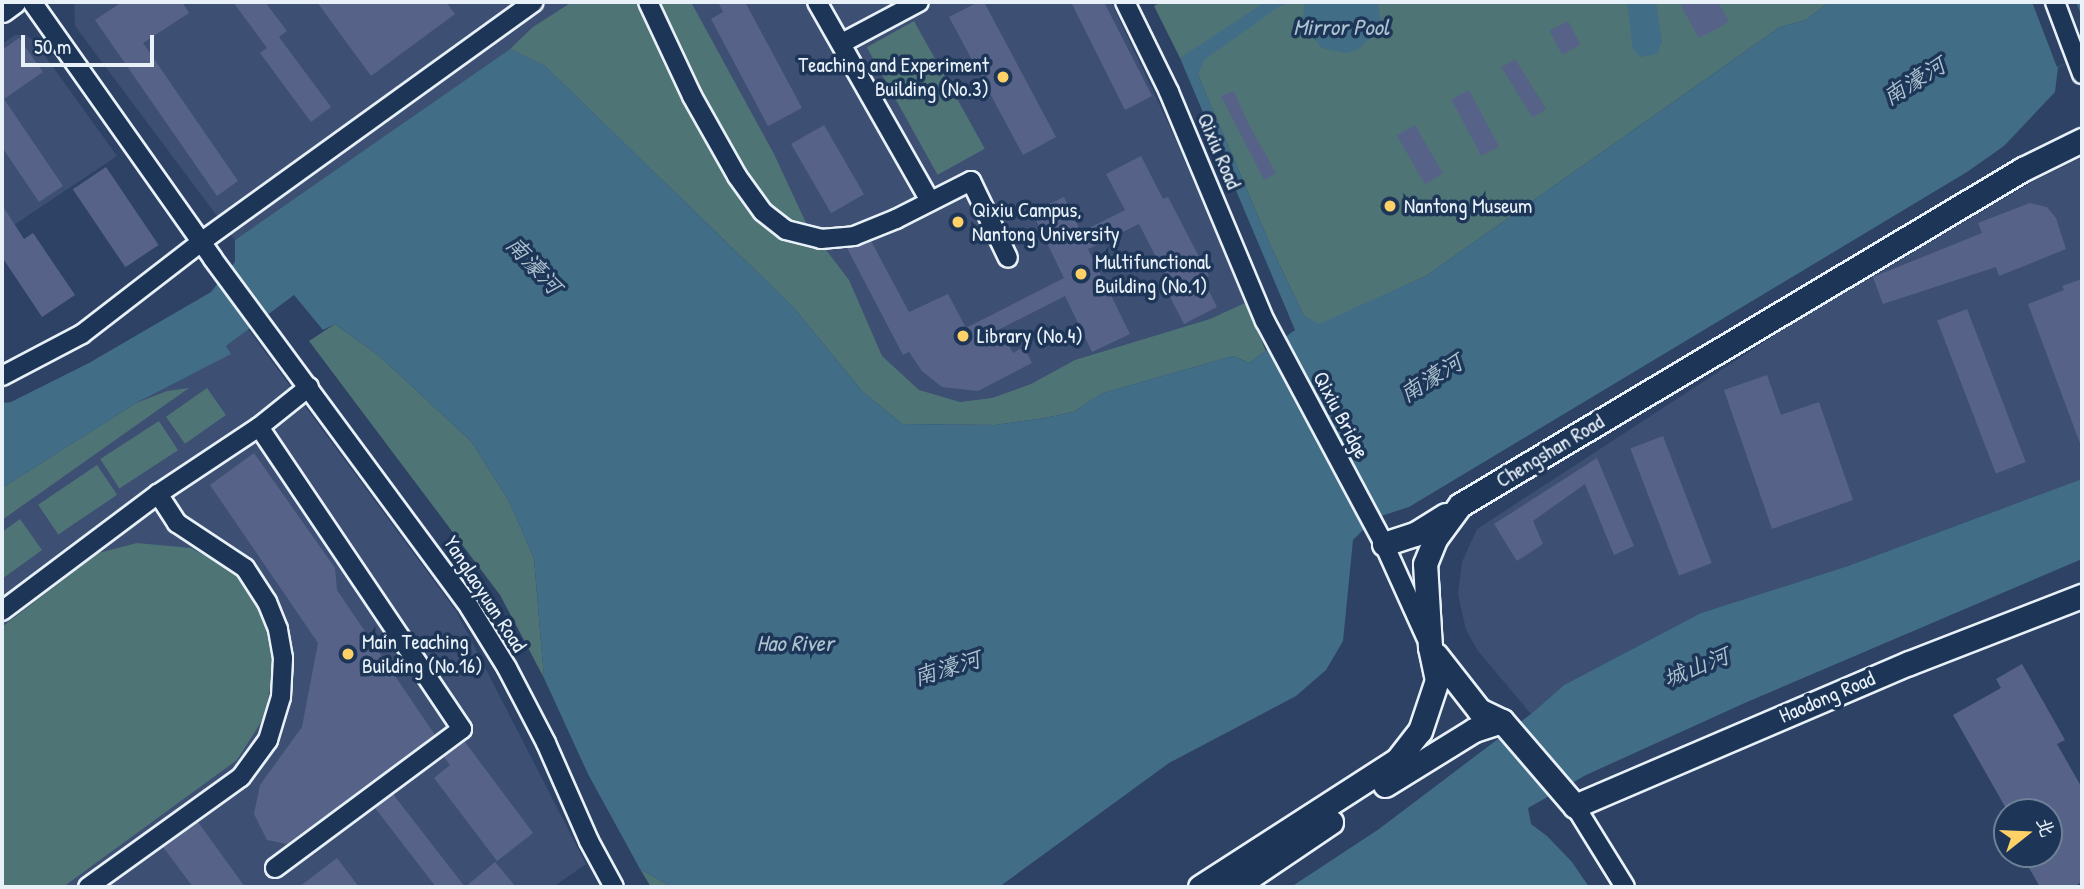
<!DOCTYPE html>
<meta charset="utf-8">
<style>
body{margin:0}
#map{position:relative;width:2084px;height:889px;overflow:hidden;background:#2e4266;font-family:"Patrick Hand","LXGW WenKai TC",sans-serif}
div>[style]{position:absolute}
.built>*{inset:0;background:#3d4f73}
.green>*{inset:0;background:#4f7476;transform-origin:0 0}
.water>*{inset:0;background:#416d87}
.pier>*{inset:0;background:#2e4266}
.building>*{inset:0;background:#576289;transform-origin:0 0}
.roads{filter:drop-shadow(2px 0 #e8f1f8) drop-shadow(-2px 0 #e8f1f8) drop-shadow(0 2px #e8f1f8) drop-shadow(0 -2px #e8f1f8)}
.minor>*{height:18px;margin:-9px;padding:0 9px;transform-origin:9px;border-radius:9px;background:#1d3557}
.major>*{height:23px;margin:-11.5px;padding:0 11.5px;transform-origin:11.5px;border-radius:11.5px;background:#1d3557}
.dots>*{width:19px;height:19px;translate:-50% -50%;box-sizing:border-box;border:4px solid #1d3557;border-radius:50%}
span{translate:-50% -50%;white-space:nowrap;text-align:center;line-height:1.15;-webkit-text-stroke:7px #1d3557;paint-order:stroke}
.poi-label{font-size:21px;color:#e8f1f8}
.right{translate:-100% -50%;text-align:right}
.left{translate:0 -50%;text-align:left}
.street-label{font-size:21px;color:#e8f1f8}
.water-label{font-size:23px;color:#aec3d0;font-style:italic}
.frame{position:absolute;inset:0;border:4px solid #e8f1f8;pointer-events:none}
.north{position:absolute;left:1993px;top:798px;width:70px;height:70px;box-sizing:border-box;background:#1d3557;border:2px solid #6e8097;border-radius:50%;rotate:72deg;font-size:19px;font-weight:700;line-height:28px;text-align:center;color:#e8f1f8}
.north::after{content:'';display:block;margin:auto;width:24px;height:32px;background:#ffd166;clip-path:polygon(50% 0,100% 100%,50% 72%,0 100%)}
.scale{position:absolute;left:21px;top:35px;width:133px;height:32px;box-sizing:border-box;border:4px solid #e8f1f8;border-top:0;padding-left:9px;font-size:21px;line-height:24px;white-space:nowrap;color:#e8f1f8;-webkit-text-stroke:5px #1d3557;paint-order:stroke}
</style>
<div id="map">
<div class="built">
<i style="clip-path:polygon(74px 2px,1111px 2px,1170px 127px,1266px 351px,1233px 356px,1103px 393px,1082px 408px,945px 426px,510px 49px,235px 240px,75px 26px)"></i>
<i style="clip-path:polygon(15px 35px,26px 35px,35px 42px,117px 156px,2px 233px,2px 44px)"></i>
<i style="clip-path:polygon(2082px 157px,2082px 479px,1848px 566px,1701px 613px,1564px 685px,1531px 714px,1478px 651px,1466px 630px,1458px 594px,1462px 562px,1477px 529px,1798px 320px,2032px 182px)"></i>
<i style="clip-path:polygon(248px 329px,456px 611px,586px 864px,553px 887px,2px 887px,2px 488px,136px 403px,230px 354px,226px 346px)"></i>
</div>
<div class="green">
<i style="clip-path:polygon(572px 2px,691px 2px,774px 154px,807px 225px,849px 280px,882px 356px,919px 390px,960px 402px,992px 398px,1031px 384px,1075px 360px,1210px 319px,1245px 303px,1266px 351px,1249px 363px,1233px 356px,1103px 393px,1073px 412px,1045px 418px,995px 425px,902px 424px,862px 391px,793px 307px,545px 66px,510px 49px,533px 27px)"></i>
<i style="clip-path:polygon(1161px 2px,1829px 2px,1806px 20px,1780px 27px,1426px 276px,1319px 325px,1304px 316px,1272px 249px,1198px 75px,1180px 58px,1154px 6px)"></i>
<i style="left:914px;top:21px;width:146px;height:54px;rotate:61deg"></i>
<i style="clip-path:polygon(335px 324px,378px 355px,471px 441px,509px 501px,534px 558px,544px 678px,500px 595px,309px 341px)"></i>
<i style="clip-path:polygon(189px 388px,2px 520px,2px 488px,136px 403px,167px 391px)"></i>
<i style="left:207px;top:388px;width:33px;height:50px;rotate:55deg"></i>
<i style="left:159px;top:421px;width:35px;height:70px;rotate:57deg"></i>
<i style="left:97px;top:465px;width:36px;height:71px;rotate:56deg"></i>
<i style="clip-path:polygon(20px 519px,42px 550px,2px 579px,2px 532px)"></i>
<i style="clip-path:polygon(137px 543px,191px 548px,242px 576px,266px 619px,275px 659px,265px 716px,237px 760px,63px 887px,2px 887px,2px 627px,98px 553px)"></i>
<i style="clip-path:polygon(640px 869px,672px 887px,651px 887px)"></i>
</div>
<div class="water">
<i style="clip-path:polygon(1265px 2px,1295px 2px,1280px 6px,1204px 60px,1198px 75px,1272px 249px,1304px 316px,1319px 324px,1426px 276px,1780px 27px,1806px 20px,1829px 2px,2082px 2px,2082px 57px,2058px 67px,2055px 92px,2004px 146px,1967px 172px,1409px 507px,1375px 518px,1353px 540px,1343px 641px,1326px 670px,1296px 696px,1169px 763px,999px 887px,672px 887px,640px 869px,588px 774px,544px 678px,534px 558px,509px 501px,471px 441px,378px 355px,335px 324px,323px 330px,294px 295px,226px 346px,231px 354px,136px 403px,2px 488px,2px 403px,11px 402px,89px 363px,211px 292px,235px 262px,235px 240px,510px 49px,545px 66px,793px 307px,862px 391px,902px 424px,995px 425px,1045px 418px,1073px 412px,1103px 393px,1233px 356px,1249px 363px,1295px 330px,1180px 58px)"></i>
<i style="clip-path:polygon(1305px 2px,1378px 2px,1380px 19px,1377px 31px,1359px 49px,1347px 53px,1322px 48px,1306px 29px,1303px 17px)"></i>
<i style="clip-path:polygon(1627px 2px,1656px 2px,1662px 42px,1657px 54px,1640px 57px,1633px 49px)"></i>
<i style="clip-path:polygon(2082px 479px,2082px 559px,1747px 702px,1586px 775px,1528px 808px,1531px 824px,1547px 836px,1572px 862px,1589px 887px,1291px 887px,1379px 829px,1531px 714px,1564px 685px,1701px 613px,1848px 566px)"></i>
</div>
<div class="pier">
<i style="clip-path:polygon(2032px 2px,2076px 2px,2082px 17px,2082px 57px,2057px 67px)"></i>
</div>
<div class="building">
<i style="clip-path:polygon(122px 2px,182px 2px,189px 13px,143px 43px,238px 181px,217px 196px,95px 20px)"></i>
<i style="clip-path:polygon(233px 2px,265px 2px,287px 31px,279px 37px,331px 107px,311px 122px,260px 53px,267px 48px)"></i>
<i style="clip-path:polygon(317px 2px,446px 2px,455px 14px,371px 76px)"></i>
<i style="clip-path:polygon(718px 2px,745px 2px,802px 108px,768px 126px,711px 19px,723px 12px)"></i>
<i style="clip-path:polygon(978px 2px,984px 2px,1056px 137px,1023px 155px,949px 17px)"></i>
<i style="clip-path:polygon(1071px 2px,1104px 2px,1152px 96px,1125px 110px)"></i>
<i style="clip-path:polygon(1689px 2px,1718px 2px,1729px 22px,1699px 38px,1681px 6px)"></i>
<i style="left:1568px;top:21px;width:27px;height:21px;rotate:62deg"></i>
<i style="clip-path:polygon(19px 38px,43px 72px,4px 99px,63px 186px,39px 202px,2px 147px,2px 50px)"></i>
<i style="left:1515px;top:59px;width:59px;height:16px;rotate:58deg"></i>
<i style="left:1469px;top:90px;width:64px;height:20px;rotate:62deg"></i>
<i style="clip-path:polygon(1234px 91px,1248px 123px,1276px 173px,1264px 180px,1221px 96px)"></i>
<i style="left:824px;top:125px;width:80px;height:38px;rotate:60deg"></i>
<i style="left:1415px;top:125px;width:56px;height:21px;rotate:60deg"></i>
<i style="clip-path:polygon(1141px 156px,1163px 199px,1168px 197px,1209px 276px,1203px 279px,1217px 307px,1184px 324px,1169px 295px,1174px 292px,1139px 224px,1088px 249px,1130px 334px,1092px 352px,1065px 296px,1000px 329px,1013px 353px,1024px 347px,1032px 363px,978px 391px,942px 387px,922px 371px,909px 352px,903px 355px,847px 248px,871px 241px,909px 312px,948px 294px,966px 328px,1064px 278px,1032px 212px,1064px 197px,1081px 232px,1125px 210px,1106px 174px)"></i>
<i style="left:106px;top:167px;width:94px;height:40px;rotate:56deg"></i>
<i style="clip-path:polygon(2030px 203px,2047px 207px,2056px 218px,2066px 249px,1999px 276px,1996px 267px,1883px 304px,1873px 277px,1982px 233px,1978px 223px)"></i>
<i style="clip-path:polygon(2px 205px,24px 239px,33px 233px,75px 295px,42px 317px,2px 257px)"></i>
<i style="clip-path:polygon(2082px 279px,2082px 446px,2081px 446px,2028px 304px,2064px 290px,2062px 286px)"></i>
<i style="left:1967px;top:309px;width:164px;height:32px;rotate:69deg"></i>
<i style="clip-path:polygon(1767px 375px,1781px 415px,1819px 402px,1853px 500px,1772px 529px,1724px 390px)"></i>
<i style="left:1663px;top:436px;width:136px;height:35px;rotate:69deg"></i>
<i style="clip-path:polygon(254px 453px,335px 568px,337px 590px,435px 735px,287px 844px,267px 840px,254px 814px,260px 785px,302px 727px,318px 643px,210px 485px)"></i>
<i style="clip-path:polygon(1597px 458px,1634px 546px,1614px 555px,1585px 484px,1533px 521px,1543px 544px,1517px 561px,1494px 524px)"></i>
<i style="clip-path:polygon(2022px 664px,2065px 740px,2057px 744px,2082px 788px,2082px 882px,2073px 887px,2040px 887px,2021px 854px,2049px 854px,2049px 812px,2008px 812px,1953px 715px,2001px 688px,1996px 679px)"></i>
<i style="clip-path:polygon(465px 742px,533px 833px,497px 861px,434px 778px,450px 765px,444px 757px)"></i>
<i style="clip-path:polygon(393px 794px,465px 887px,495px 862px,516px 887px,436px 887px,375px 808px)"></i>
<i style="clip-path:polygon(198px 822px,245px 887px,193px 887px,163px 847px)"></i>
<i style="clip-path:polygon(337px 858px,359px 887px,299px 887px)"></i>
</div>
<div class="roads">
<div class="minor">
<i style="left:32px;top:2px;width:314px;rotate:54.8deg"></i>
<i style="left:213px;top:259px;width:433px;rotate:53.6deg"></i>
<i style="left:470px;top:608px;width:70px;rotate:58.3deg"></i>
<i style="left:507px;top:668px;width:85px;rotate:62.5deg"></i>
<i style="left:546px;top:743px;width:107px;rotate:66.3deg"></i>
<i style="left:589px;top:841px;width:52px;rotate:61.5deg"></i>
<i style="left:648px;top:2px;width:104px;rotate:64.9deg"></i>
<i style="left:692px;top:96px;width:92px;rotate:60.6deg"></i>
<i style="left:737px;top:176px;width:44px;rotate:54.2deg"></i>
<i style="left:763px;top:212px;width:29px;rotate:38deg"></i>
<i style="left:786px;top:230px;width:36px;rotate:14deg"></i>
<i style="left:821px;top:239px;width:33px;rotate:-5deg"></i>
<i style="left:854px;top:236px;width:45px;rotate:-22deg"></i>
<i style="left:896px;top:219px;width:84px;rotate:-26.9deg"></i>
<i style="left:971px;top:181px;width:85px;rotate:64.3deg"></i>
<i style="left:817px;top:2px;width:229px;rotate:60.4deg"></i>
<i style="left:1125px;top:2px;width:100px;rotate:63.9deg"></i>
<i style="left:1169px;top:92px;width:248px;rotate:67.3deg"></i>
<i style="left:1265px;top:321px;width:253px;rotate:61.9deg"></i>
<i style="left:1384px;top:544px;width:102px;rotate:65.7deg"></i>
<i style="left:2055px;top:2px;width:77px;rotate:69.4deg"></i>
<i style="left:842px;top:43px;width:87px;rotate:-28deg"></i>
<i style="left:2px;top:376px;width:90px;rotate:-27.7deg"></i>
<i style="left:82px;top:334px;width:150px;rotate:-37.7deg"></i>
<i style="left:201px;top:242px;width:410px;rotate:-35.8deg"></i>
<i style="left:259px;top:427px;width:364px;rotate:56.1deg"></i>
<i style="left:462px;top:729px;width:233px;rotate:143.4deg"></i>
<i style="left:2px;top:611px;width:195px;rotate:-36.9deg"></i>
<i style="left:158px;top:494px;width:121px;rotate:-33.6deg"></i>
<i style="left:259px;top:427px;width:64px;rotate:-38.7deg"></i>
<i style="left:1575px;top:806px;width:95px;rotate:58.3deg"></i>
<i style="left:88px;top:887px;width:188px;rotate:-35.7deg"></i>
<i style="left:241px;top:777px;width:46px;rotate:-53.9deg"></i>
<i style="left:268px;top:740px;width:45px;rotate:-73.2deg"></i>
<i style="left:281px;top:697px;width:39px;rotate:-87deg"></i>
<i style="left:283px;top:658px;width:29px;rotate:-100deg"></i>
<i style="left:278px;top:629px;width:29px;rotate:-112deg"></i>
<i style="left:267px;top:602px;width:40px;rotate:-122.9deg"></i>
<i style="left:245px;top:568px;width:82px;rotate:-146.5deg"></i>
<i style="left:177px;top:523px;width:35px;rotate:-123deg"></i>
</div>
<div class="major">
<i style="left:2px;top:10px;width:14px;rotate:-36deg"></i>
<i style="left:1384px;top:544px;width:33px;rotate:-18deg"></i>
<i style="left:1415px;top:534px;width:36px;rotate:-32deg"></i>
<i style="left:1436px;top:655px;width:70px;rotate:52deg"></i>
<i style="left:1479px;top:710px;width:25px;rotate:26deg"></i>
<i style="left:1502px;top:721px;width:112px;rotate:49.3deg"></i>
<i style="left:1575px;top:806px;width:363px;rotate:-23.2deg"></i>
<i style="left:1909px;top:663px;width:186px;rotate:-21.2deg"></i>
<i style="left:1385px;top:785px;width:105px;rotate:-31.7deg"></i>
<i style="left:1474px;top:730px;width:29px;rotate:-18deg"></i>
<i style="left:1200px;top:887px;width:234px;rotate:-32.8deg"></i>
<i style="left:1397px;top:760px;width:37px;rotate:-52deg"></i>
<i style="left:1420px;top:731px;width:54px;rotate:-71.6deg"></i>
<i style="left:1437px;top:680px;width:34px;rotate:-102deg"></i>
<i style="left:1430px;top:647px;width:83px;rotate:-93.4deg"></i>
<i style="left:1425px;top:564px;width:27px;rotate:-68deg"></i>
<i style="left:1435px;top:539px;width:42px;rotate:-53.7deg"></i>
<i style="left:1460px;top:505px;width:656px;rotate:-30.83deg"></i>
<i style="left:2023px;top:169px;width:66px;rotate:-26.2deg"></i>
<i style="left:1235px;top:887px;width:116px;rotate:-34.1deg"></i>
</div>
</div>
<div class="dots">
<i style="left:1003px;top:77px;background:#ffd166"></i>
<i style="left:1390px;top:206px;background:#ffd166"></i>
<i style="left:958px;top:222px;background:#ffd166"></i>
<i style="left:1081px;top:274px;background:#ffd166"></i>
<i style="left:963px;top:336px;background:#ffd166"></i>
<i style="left:348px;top:654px;background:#ffd166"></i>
</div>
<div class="poi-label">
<span class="right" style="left:989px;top:77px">Teaching and Experiment<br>Building (No.3)</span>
<span class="left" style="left:1404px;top:206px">Nantong Museum</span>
<span class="left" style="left:972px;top:222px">Qixiu Campus,<br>Nantong University</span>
<span class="left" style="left:1095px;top:274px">Multifunctional<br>Building (No.1)</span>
<span class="left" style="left:977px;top:336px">Library (No.4)</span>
<span class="left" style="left:362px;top:654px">Main Teaching<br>Building (No.16)</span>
</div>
<div class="street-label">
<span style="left:1219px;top:151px;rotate:67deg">Qixiu Road</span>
<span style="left:1341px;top:415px;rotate:62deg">Qixiu Bridge</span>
<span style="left:1550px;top:451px;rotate:-31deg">Chengshan Road</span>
<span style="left:485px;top:594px;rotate:57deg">Yanglaoyuan Road</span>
<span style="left:1827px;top:697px;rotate:-23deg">Haodong Road</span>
</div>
<div class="water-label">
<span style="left:1341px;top:27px">Mirror Pool</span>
<span style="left:1914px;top:81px;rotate:-32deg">南濠河</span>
<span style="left:534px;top:265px;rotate:47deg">南濠河</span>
<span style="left:1431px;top:378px;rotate:-32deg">南濠河</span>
<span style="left:795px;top:643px">Hao River</span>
<span style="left:1696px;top:667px;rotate:-22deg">城山河</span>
<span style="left:947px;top:668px;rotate:-17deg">南濠河</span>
</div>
<div class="frame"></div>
<div class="north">北</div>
<div class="scale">50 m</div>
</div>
